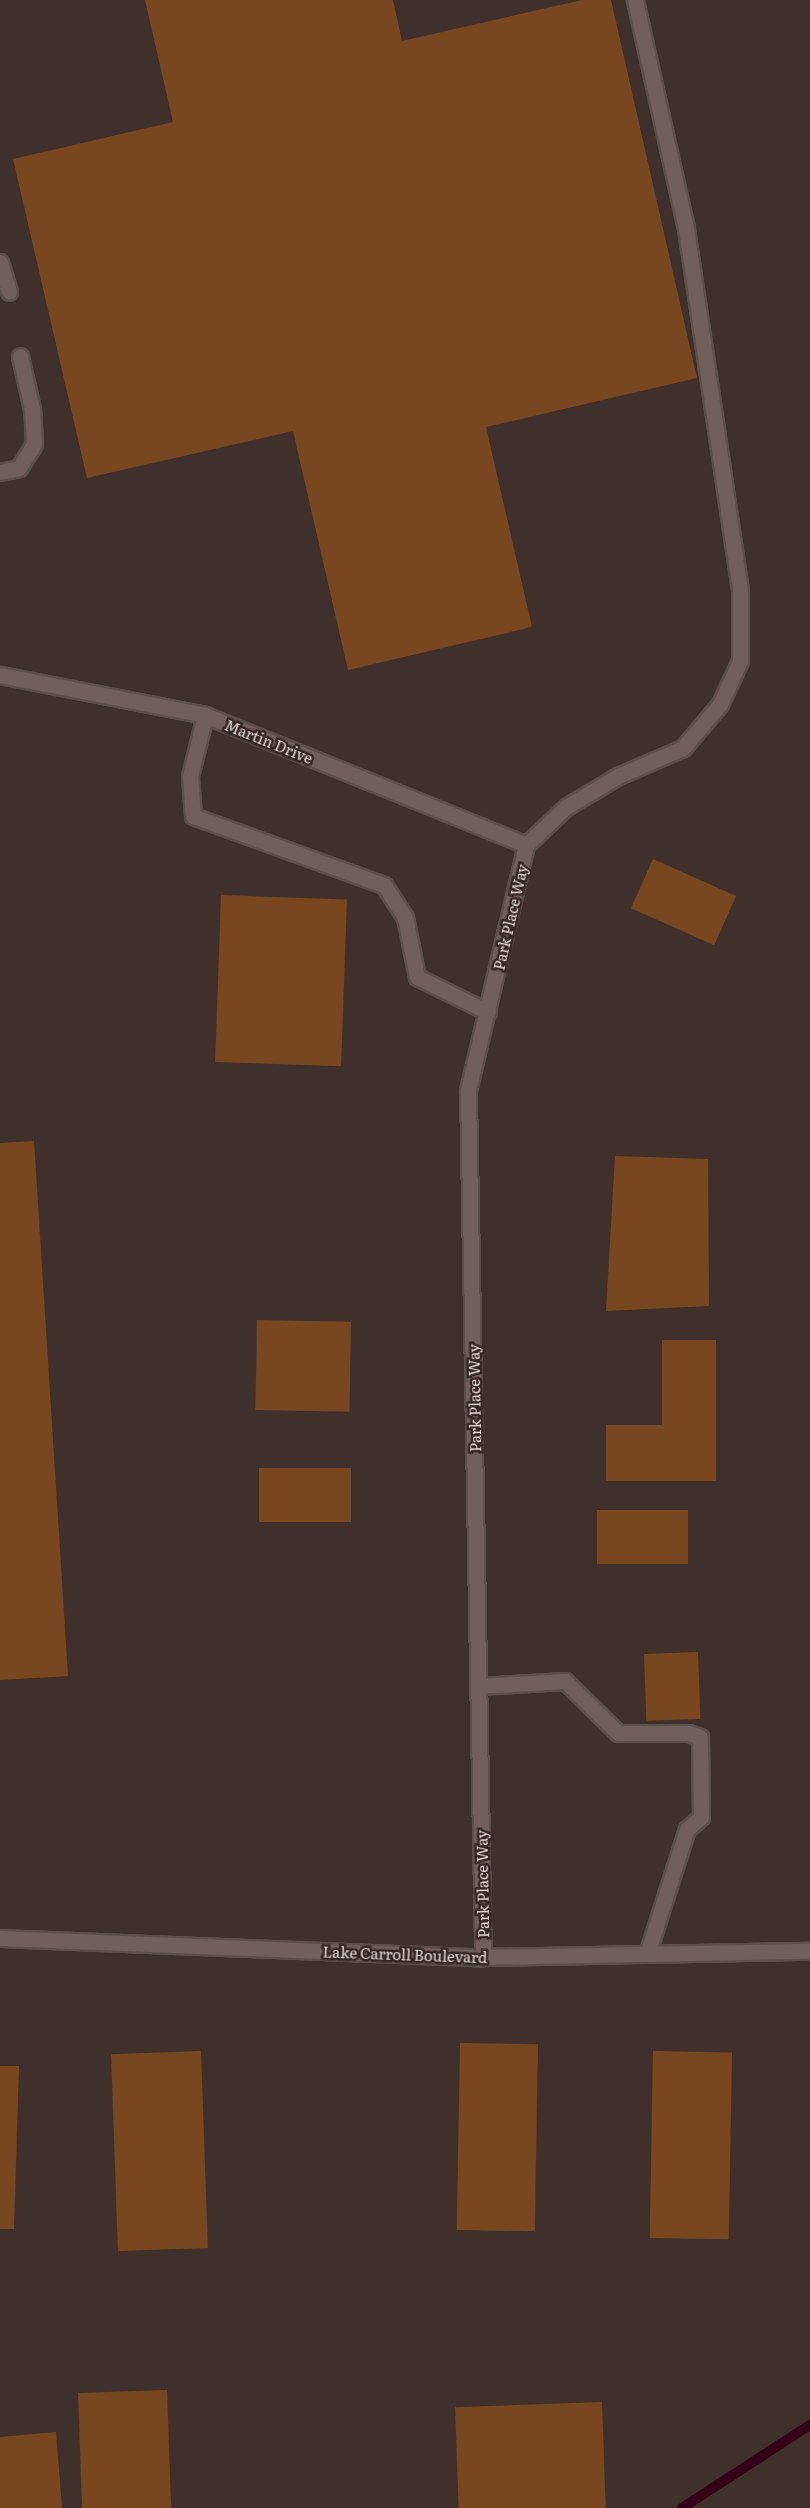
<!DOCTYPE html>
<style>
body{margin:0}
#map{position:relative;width:810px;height:2508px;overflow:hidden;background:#40302b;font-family:Literata,serif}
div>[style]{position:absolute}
.stream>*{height:10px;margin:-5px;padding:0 5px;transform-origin:5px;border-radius:5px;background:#330015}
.building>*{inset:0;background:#78471f;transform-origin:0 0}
.roads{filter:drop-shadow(2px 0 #5b4f4a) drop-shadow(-2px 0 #5b4f4a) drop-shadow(0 2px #5b4f4a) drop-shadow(0 -2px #5b4f4a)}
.lane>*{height:15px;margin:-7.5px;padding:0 7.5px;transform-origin:7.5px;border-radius:7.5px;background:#715f59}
.street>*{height:15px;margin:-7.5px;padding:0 7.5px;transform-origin:7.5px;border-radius:7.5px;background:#715f59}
span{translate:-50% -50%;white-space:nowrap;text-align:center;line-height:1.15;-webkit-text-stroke:5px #352621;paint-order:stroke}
.street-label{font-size:15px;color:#e5dbd7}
</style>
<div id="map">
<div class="stream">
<i style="left:682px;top:2508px;width:153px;rotate:-33deg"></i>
</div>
<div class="building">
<i style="clip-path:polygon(145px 0,393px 0,402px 41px,582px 0,611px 0,697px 378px,486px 427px,532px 627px,348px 670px,293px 431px,87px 478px,13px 159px,173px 122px)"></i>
<i style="left:653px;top:859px;width:91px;height:54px;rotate:24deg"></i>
<i style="left:221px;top:895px;width:126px;height:167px;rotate:2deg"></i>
<i style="clip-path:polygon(34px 1141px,68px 1676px,0 1680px,0 1143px)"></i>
<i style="clip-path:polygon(615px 1156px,708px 1159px,709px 1306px,606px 1311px)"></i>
<i style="left:257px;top:1320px;width:94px;height:90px;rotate:1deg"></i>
<i style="clip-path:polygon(662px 1340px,716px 1340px,716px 1481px,606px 1481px,606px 1425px,662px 1425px)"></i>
<i style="left:259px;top:1468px;width:92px;height:54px"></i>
<i style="left:688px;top:1510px;width:54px;height:91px;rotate:90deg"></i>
<i style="left:698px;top:1652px;width:67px;height:54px;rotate:88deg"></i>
<i style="left:460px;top:2043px;width:78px;height:187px;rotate:1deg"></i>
<i style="left:201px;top:2051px;width:197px;height:90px;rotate:88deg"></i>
<i style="left:653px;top:2051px;width:79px;height:187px;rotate:1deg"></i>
<i style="clip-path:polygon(0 2066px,19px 2066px,14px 2229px,0 2229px)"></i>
<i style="left:167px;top:2390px;width:118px;height:89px;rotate:88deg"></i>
<i style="left:602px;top:2402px;width:106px;height:147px;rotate:88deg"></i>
<i style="clip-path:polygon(56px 2432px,62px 2508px,0 2508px,0 2437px)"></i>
</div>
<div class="roads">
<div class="lane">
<i style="left:0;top:262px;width:31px;rotate:73deg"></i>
<i style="left:0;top:472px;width:19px;rotate:-12deg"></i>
<i style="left:19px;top:468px;width:28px;rotate:-58deg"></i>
<i style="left:34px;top:444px;width:35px;rotate:-93deg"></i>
<i style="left:32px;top:409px;width:54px;rotate:-102.8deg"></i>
<i style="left:205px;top:715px;width:63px;rotate:103.8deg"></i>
<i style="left:190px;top:776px;width:40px;rotate:85.7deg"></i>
<i style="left:193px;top:816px;width:203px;rotate:19.9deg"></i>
<i style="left:384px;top:885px;width:38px;rotate:57deg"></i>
<i style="left:405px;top:917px;width:61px;rotate:78.7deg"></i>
<i style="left:417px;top:977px;width:79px;rotate:26.2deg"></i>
<i style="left:526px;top:845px;width:55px;rotate:-43.5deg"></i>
<i style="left:566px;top:807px;width:61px;rotate:-30.8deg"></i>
<i style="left:618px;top:776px;width:71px;rotate:-23.3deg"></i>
<i style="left:683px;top:748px;width:57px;rotate:-49.9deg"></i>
<i style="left:720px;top:704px;width:47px;rotate:-65.1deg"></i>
<i style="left:740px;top:661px;width:71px;rotate:-90deg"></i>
<i style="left:740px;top:590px;width:370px;rotate:-98.5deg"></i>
<i style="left:685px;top:224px;width:230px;rotate:-102.6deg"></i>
<i style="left:479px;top:1686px;width:86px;rotate:-3.3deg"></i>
<i style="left:565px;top:1681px;width:74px;rotate:44.5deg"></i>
<i style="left:618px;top:1733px;width:71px"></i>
<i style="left:689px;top:1733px;width:12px;rotate:20deg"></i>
<i style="left:700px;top:1737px;width:80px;rotate:89.3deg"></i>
<i style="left:701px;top:1817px;width:18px;rotate:139deg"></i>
<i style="left:687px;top:1829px;width:131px;rotate:107.7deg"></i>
</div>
<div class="street">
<i style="left:0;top:675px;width:209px;rotate:11deg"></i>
<i style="left:205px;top:715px;width:346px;rotate:22deg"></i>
<i style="left:526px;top:845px;width:252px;rotate:103.3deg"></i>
<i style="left:468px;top:1090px;width:867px;rotate:89.01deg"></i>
<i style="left:0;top:1938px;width:483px;rotate:2.3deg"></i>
<i style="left:483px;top:1957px;width:327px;rotate:-1.1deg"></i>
</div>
</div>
<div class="street-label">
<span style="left:269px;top:741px;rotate:22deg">Martin Drive</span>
<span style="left:510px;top:917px;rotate:-77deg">Park Place Way</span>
<span style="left:474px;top:1398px;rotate:-91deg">Park Place Way</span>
<span style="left:482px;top:1884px;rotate:-91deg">Park Place Way</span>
<span style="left:405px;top:1954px;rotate:2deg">Lake Carroll Boulevard</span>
</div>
</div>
